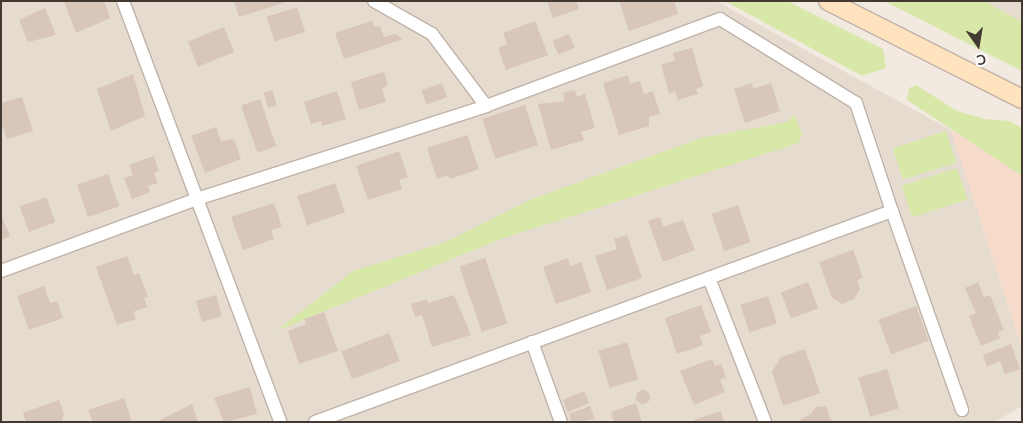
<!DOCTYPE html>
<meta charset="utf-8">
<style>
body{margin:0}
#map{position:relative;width:1023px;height:423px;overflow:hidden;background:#f2eae1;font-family:Mulish,sans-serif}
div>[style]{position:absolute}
.residential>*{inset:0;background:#e6dbcf}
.commercial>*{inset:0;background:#f6dbca}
.green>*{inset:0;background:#d7e8a8;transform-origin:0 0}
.building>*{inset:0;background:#d7c6b9;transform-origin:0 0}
.round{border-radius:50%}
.roads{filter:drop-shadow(1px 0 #c0b2a7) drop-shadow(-1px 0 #c0b2a7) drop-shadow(0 1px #c0b2a7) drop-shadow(0 -1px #c0b2a7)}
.minor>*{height:12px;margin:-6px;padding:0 6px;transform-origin:6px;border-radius:6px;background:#fff}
.secondary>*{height:18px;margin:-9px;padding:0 9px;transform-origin:9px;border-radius:9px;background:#ffe3be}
span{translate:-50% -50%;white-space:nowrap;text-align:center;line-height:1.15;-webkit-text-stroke:4.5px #fff;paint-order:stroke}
.frame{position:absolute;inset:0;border:2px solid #433932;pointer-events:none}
.north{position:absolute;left:953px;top:20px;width:50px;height:50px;-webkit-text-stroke:4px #fff;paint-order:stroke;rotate:167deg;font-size:14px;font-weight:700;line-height:20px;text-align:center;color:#433932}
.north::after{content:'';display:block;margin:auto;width:18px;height:22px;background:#433932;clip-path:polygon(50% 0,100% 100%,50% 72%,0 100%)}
</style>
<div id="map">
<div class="residential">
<i style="clip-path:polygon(1px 1px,716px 1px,951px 130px,1022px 348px,1022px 406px,995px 422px,1px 422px)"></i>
<i style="clip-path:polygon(943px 1px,1022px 1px,1022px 46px)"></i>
</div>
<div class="commercial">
<i style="clip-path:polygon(951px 130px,1022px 174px,1022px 348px)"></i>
</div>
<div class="green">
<i style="clip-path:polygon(725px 1px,787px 1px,883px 49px,886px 68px,862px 76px)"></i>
<i style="clip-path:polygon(884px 1px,984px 1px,1022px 22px,1022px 71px)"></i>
<i style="clip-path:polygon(916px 85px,957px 111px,985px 119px,1009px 121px,1022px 128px,1022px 176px,907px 100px,909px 88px)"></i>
<i style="clip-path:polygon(794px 115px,802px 133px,799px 143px,501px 239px,276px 331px,353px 271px,446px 242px,532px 199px,701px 138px,787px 122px)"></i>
<i style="left:946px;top:131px;width:33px;height:56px;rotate:72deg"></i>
<i style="left:957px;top:168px;width:33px;height:58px;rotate:72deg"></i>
</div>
<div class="building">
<i style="clip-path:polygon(64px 1px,104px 1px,110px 18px,76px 33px)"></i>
<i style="clip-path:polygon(234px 1px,286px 1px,286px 2px,239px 17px)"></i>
<i style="clip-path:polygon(547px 1px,577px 1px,579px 9px,553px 18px)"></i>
<i style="clip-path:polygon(619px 1px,674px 1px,678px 14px,629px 31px)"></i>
<i style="left:297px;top:7px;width:26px;height:32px;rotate:72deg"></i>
<i style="clip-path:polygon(45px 8px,56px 35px,28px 42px,19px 20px)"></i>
<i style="clip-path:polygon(372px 21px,375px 27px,380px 26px,384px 37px,395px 34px,403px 39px,344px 59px,335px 33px)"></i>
<i style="clip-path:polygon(535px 21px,548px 55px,506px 70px,498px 48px,507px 44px,503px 33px)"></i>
<i style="left:224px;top:27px;width:27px;height:39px;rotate:68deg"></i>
<i style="left:569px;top:34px;width:15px;height:18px;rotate:67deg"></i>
<i style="clip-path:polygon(692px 48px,703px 86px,696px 89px,698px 94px,678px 100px,675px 92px,669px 93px,661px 65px,675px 60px,673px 53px)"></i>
<i style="clip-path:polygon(384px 72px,388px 85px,382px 88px,386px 102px,359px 110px,351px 82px)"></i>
<i style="clip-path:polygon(133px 74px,145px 116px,111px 131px,97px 89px)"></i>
<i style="clip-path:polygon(628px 75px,630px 84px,640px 81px,644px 94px,653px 91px,660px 114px,649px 117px,649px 126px,619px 135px,603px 83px)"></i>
<i style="left:442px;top:83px;width:15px;height:22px;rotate:70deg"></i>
<i style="clip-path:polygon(752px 83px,753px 89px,771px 83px,780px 111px,745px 123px,734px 89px)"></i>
<i style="left:272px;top:90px;width:16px;height:9px;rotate:72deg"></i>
<i style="clip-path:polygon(575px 90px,577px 97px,585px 94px,595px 128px,581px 132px,584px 140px,551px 150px,538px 104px,565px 101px,563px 93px)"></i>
<i style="clip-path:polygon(337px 91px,346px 119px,322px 126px,321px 121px,311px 124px,304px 102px)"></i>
<i style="clip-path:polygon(22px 97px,33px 131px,7px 139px,1px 123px,1px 103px)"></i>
<i style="left:260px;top:99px;width:50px;height:20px;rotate:71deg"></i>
<i style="left:525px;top:105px;width:42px;height:45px;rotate:72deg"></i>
<i style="clip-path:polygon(216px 127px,221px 141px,234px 139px,241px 159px,205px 173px,191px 136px)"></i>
<i style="clip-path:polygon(467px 135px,479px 169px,450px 179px,448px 175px,437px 179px,427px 148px)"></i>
<i style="clip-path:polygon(399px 151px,408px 177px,399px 180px,402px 189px,368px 200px,356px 166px)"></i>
<i style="clip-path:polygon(154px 156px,159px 171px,154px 173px,158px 183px,148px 186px,150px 192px,132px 199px,124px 178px,133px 175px,129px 165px)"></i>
<i style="left:108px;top:174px;width:34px;height:33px;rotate:71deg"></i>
<i style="left:335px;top:183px;width:31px;height:40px;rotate:71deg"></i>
<i style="left:46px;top:197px;width:27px;height:28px;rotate:70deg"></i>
<i style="clip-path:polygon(274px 203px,282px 227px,271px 230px,274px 239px,243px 250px,231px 217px)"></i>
<i style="left:738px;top:205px;width:39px;height:28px;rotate:71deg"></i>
<i style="clip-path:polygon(1px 215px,10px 236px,1px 240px)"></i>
<i style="clip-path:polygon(660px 217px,663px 227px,683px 220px,695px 250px,663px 262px,648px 221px)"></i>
<i style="clip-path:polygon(627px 235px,642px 278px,607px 290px,595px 256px,617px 249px,614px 239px)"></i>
<i style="clip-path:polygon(853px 250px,863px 278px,857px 280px,860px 289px,854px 299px,842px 304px,832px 298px,819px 262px)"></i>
<i style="clip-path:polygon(127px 256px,134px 275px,139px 273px,148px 297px,144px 298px,147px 307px,133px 312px,136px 319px,117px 325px,96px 267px)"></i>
<i style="left:485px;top:258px;width:69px;height:27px;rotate:71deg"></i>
<i style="clip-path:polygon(568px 258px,570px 266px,581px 262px,591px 292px,556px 304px,543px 267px)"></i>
<i style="left:808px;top:282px;width:28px;height:29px;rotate:69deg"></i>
<i style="clip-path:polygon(978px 282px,984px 297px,990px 295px,1004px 330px,998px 332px,1000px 338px,981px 346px,969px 316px,976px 313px,965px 288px)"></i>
<i style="clip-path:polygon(44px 286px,50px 303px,57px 301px,63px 318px,29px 330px,17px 296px)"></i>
<i style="left:216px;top:295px;width:22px;height:21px;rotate:74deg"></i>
<i style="clip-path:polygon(454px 295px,471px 335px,432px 347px,422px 315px,415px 317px,411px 304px,427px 299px,428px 303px)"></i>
<i style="left:768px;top:296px;width:29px;height:29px;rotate:72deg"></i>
<i style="clip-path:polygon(701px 305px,711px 332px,700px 336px,703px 345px,677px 354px,665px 318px)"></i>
<i style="left:916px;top:306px;width:37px;height:40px;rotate:70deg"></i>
<i style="clip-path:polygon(324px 312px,338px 351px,299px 364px,288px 331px,306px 324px,304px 319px)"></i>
<i style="left:389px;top:333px;width:30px;height:51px;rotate:69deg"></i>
<i style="left:627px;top:342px;width:39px;height:30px;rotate:73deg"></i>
<i style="clip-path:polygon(1011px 344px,1020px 369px,1005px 374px,1000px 361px,987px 367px,983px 355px)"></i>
<i style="clip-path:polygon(805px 349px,820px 393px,783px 406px,772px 372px,781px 357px)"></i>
<i style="clip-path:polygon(712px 359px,715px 366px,721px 364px,726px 377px,720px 380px,725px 392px,694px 405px,680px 371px)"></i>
<i style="left:887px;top:369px;width:41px;height:30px;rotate:73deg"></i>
<i style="clip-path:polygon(250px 387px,257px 414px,224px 422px,214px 398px)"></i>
<i class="round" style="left:636px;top:390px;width:14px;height:14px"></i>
<i style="left:584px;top:391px;width:13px;height:23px;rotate:67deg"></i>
<i style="clip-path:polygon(124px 398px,132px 422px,93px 422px,88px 410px)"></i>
<i style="clip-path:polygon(59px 400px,64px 414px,61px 422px,26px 422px,23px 413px)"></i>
<i style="clip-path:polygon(636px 403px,642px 422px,614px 422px,611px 412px)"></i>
<i style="clip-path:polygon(192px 404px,198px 422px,161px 422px,160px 420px)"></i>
<i style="clip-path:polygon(590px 406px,595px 419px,571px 422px,569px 414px)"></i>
<i style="clip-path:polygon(826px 406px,830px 419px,836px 422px,796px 422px,811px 414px,816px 407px)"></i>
<i style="clip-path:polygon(721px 411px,724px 422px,695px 422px,694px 420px)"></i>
</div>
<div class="roads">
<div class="minor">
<i style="left:123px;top:1px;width:449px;rotate:69.5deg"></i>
<i style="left:374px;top:1px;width:67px;rotate:29.6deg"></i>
<i style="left:432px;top:34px;width:90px;rotate:53.1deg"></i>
<i style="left:1px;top:271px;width:209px;rotate:-20.2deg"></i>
<i style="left:197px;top:199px;width:304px;rotate:-17.8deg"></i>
<i style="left:486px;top:106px;width:250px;rotate:-20.4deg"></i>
<i style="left:720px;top:19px;width:160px;rotate:31.7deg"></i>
<i style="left:856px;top:103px;width:114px;rotate:71.6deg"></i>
<i style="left:709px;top:278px;width:155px;rotate:68.7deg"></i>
<i style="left:532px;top:342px;width:85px;rotate:70.1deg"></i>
<i style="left:315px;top:422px;width:614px;rotate:-20.09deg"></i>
<i style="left:892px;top:211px;width:211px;rotate:70.6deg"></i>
</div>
<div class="secondary">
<i style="left:828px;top:1px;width:217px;rotate:26.8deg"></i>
</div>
</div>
<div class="frame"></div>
<div class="north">С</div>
</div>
